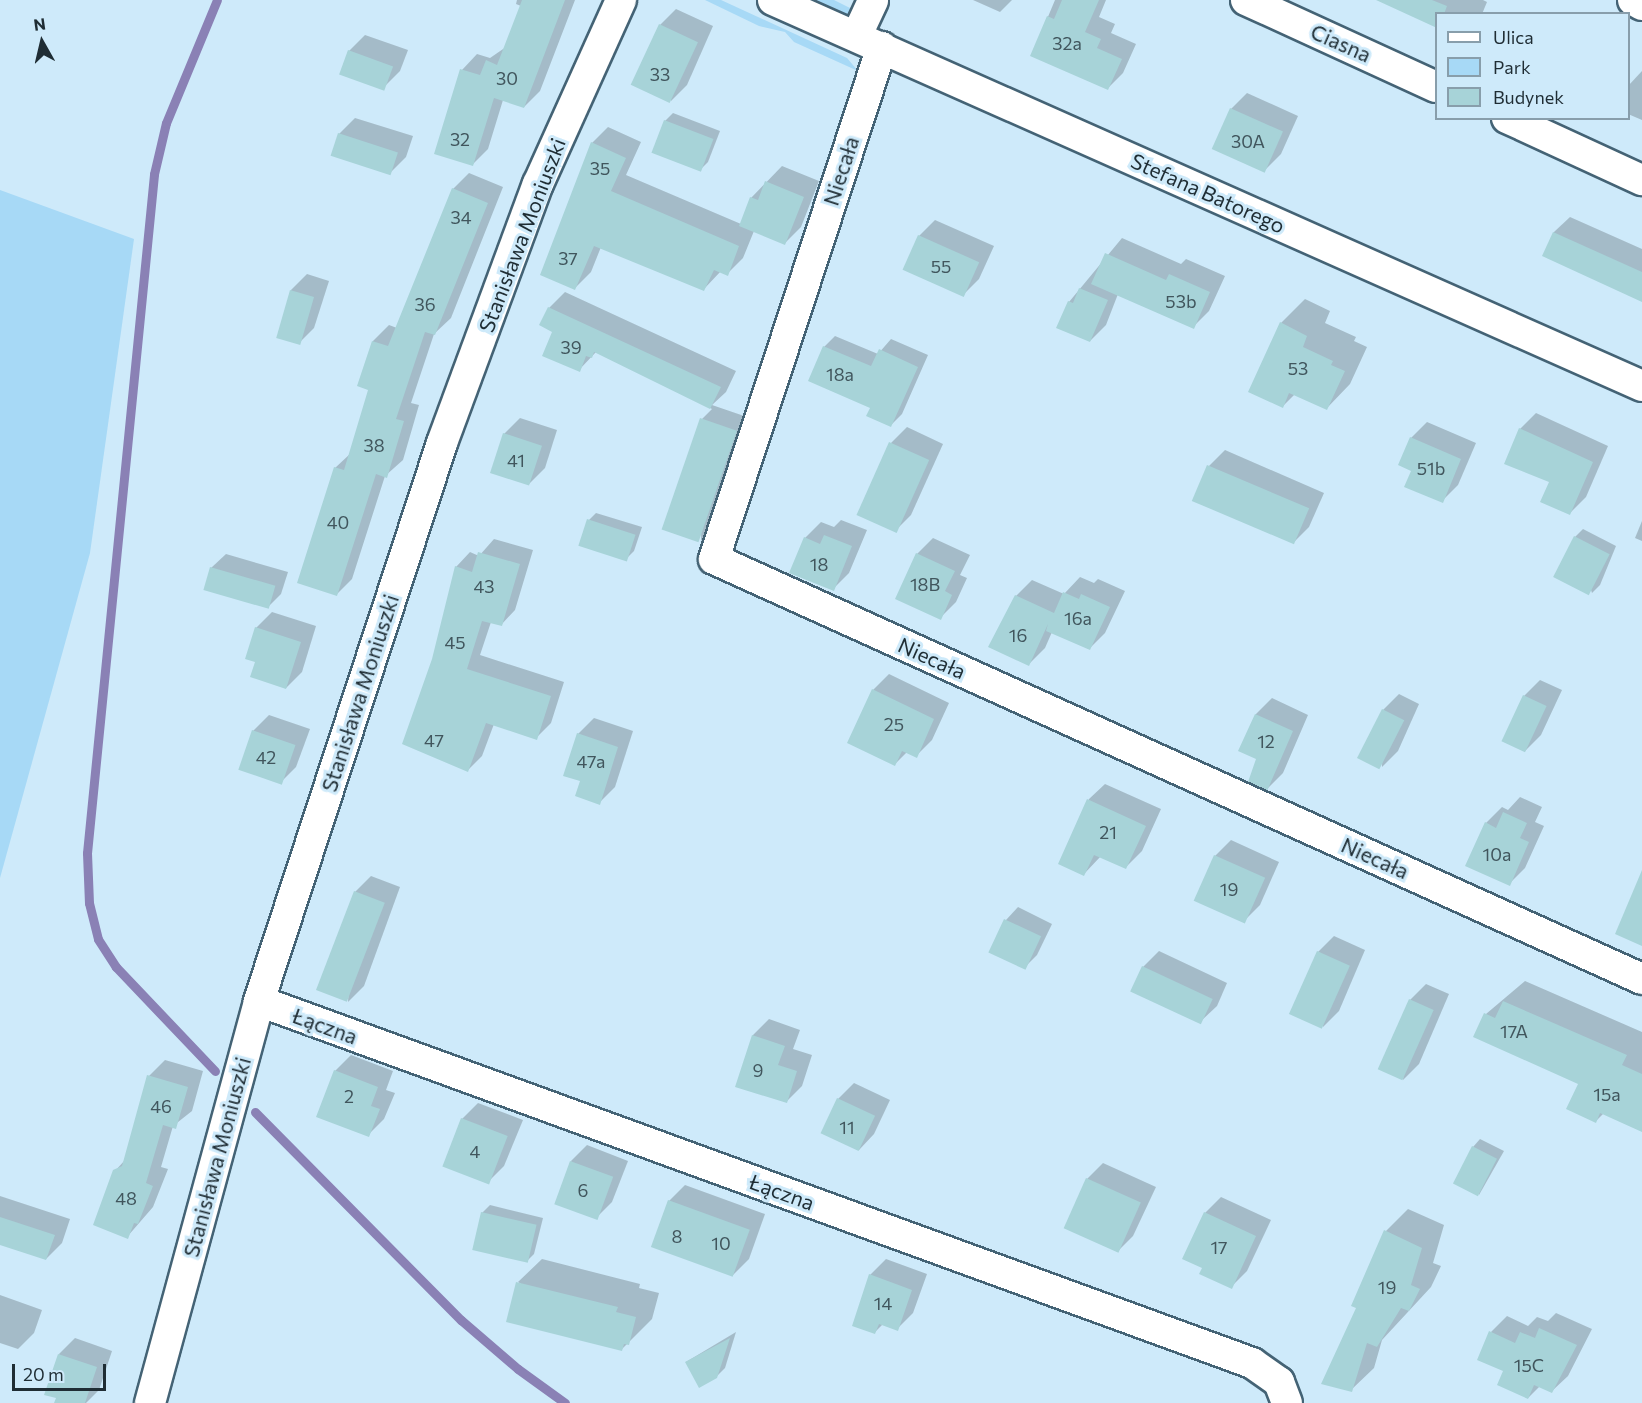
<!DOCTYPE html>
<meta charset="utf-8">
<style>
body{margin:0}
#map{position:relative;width:1642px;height:1403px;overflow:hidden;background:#ceeafa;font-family:Commissioner,sans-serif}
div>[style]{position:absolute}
.green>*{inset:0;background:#a7d9f6}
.shadow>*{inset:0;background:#0003}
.stream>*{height:9px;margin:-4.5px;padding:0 4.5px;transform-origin:4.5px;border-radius:4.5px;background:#8a81b5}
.building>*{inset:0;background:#a7d3d8;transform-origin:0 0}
.roads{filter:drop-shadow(2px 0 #446375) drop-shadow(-2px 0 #446375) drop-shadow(0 2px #446375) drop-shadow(0 -2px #446375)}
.street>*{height:30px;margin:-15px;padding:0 15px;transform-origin:15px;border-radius:15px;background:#fff}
span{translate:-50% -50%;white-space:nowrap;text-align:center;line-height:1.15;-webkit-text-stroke:6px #ceeafa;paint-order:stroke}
.number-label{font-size:18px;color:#41565d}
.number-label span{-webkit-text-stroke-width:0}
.street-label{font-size:21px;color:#1f2d34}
.legend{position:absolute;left:1435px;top:12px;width:195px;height:108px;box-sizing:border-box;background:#ceeafa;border:2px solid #889eab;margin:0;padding:8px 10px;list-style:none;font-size:18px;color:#1f2d34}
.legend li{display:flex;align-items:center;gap:12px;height:30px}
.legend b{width:30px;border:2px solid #889eab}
.north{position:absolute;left:12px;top:12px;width:60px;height:60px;-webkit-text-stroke:4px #ceeafa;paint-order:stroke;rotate:352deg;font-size:16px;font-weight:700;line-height:24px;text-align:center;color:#1f2d34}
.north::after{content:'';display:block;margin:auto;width:21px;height:27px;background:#1f2d34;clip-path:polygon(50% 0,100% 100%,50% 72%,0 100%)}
.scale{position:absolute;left:12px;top:1364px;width:94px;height:27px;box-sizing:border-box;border:3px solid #1f2d34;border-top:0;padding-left:8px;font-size:18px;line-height:21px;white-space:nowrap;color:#1f2d34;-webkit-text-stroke:4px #ceeafa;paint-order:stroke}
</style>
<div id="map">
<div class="green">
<i style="clip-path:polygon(705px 0,721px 0,847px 58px,858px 71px,794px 42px,785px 32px,759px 26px)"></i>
<i style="clip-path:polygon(805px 0,834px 0,854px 10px,844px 16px)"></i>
<i style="clip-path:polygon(0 190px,134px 239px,90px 553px,0 878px)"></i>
</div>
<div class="shadow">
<i style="clip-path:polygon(517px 0,575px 0,540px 91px,524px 107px,503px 100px,488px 149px,472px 165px,462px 70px,477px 54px,490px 58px,506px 47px,521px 6px,516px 4px)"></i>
<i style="clip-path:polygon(973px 0,1012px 0,1000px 12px)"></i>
<i style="clip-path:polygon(1055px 0,1106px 0,1099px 17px,1115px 24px,1111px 33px,1136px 44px,1123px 73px,1108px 88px,1032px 55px)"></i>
<i style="clip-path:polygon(1380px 0,1483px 0,1487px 2px,1482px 14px,1436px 14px)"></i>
<i style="clip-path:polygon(676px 9px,713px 26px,687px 85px,671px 101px,660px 25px)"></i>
<i style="clip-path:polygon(365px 35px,408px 50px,400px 71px,384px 87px,349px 51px)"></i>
<i style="clip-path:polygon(1642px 71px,1642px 120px,1628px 114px,1628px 86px)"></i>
<i style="clip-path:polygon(1247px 93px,1298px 116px,1281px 154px,1265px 170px,1231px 109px)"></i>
<i style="clip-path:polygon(673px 113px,720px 131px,708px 162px,700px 170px,665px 121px)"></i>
<i style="clip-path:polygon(355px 118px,413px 136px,406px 157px,390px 173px,339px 134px)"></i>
<i style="clip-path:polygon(608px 127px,641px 142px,626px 175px,741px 224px,751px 198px,782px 166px,819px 181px,801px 227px,785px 243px,754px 231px,743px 258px,727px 274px,721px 271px,704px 289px,601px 247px,591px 272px,575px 288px,592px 143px)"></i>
<i style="clip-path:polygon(469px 173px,503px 187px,451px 318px,434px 334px,411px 403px,419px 405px,403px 460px,385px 476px,352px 579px,336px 595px,335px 468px,351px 453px,370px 389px,373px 341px,389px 325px,397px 328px,453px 189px)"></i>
<i style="clip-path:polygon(1570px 217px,1642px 249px,1642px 300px,1544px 255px,1554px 232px)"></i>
<i style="clip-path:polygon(935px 220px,994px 246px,979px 279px,963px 295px,919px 236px)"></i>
<i style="clip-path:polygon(1122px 238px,1181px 264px,1186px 259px,1225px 276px,1209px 311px,1193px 327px,1118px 294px,1106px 325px,1090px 341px,1069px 302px)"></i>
<i style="clip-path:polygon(307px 274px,329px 281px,314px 328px,298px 344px,291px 290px)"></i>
<i style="clip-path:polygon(565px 292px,736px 371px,726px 392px,712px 405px,750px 418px,714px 527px,701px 541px,702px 419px,712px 409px,596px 352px,579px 370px,554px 331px,549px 308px)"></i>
<i style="clip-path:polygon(1305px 299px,1330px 311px,1325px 323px,1356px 337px,1354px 341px,1367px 347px,1350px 384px,1327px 408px,1295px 394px,1283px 406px,1281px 323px)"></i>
<i style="clip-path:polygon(835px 336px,878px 354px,891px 339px,928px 355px,902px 414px,891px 425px,824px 347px)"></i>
<i style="clip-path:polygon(1536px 413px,1608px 446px,1586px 497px,1570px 513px,1520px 429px)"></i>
<i style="clip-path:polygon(520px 418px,557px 430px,545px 468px,529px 484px,504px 434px)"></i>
<i style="clip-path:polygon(1427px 422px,1476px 443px,1458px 485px,1442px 501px,1413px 470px,1411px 438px)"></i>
<i style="clip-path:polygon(907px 427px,943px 444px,911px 515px,895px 531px,891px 443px)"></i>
<i style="clip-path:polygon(1225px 450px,1324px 493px,1309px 527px,1293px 543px,1194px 500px,1209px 466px)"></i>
<i style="clip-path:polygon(596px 513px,642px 527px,634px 551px,626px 559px,589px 520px)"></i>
<i style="clip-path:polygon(841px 520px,867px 530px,849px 573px,833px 589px,805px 538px,821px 522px,834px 527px)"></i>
<i style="clip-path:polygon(1642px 521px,1642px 541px,1635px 538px)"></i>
<i style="clip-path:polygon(1583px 529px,1616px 546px,1600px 585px,1592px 593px,1575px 537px)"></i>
<i style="clip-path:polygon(933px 538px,970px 555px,960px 575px,967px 578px,956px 602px,940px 618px,897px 598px,917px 554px)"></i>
<i style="clip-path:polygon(494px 539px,533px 550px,515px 610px,501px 625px,491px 622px,480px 655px,564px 682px,551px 723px,536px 738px,494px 724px,482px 756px,468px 770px,433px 660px,456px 567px,470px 552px,479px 556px)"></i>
<i style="clip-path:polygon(226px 554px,288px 572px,281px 594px,267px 608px,211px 568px)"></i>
<i style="clip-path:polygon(1080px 577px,1094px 583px,1098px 579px,1125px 591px,1105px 633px,1089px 649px,1052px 632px,1045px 648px,1029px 664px,1016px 596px,1032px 580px,1064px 594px)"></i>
<i style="clip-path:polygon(272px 612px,316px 626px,302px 672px,286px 688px,257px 661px,256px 628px)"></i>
<i style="clip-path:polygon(889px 674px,949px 703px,932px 740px,916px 756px,907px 752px,895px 764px,873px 690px)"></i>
<i style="clip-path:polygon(1540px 680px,1562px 690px,1541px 735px,1525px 751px,1524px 696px)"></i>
<i style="clip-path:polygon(1399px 694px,1419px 704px,1398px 751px,1382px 767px,1383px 710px)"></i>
<i style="clip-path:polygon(1272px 698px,1308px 715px,1283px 773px,1267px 789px,1258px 758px,1240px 750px,1256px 714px)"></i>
<i style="clip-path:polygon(269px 715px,310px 729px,296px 767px,280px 783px,253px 731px)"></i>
<i style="clip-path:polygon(594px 718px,633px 731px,615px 787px,599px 803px,582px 780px,578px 734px)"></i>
<i style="clip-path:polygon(1105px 784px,1161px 809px,1142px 851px,1126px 867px,1101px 856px,1084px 874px,1060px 863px,1089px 799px)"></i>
<i style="clip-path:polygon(1520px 797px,1542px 807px,1535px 822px,1544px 826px,1525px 868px,1509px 884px,1486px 823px,1502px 807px,1508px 810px)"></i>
<i style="clip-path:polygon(1231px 840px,1279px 862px,1260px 905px,1244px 921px,1215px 856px)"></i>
<i style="clip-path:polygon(371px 876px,400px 887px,364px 986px,348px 1002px,355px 892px)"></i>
<i style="clip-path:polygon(1018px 907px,1052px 924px,1037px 955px,1024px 968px,990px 951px,1006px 920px)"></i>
<i style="clip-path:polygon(1334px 936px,1365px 950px,1339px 1011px,1323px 1027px,1318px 952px)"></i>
<i style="clip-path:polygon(1159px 951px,1227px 983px,1217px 1006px,1201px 1021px,1143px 967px)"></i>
<i style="clip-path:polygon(1525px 981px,1642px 1032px,1642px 1130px,1604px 1113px,1596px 1121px,1580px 1083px,1475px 1036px,1486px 1014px)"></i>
<i style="clip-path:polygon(1426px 984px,1449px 994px,1419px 1064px,1403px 1080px,1410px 1000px)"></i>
<i style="clip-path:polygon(769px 1019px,800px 1030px,793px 1049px,812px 1055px,802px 1086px,786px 1102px,737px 1086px,753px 1035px)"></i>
<i style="clip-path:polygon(351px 1055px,393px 1071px,386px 1090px,395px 1093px,384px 1119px,368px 1135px,335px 1071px)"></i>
<i style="clip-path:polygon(165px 1060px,203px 1071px,192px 1111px,173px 1126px,161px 1167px,168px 1169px,153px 1207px,127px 1237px,115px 1171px,125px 1160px,149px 1076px)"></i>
<i style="clip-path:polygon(854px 1083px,890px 1100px,874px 1134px,859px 1150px,838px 1099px)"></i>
<i style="clip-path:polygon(478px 1103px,523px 1120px,504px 1166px,488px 1182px,462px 1119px)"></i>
<i style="clip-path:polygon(1480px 1139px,1504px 1151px,1479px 1195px,1473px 1147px)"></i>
<i style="clip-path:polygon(587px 1145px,628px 1161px,612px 1202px,596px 1218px,571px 1161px)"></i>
<i style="clip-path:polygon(1103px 1163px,1156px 1187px,1133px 1236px,1117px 1252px,1087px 1179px)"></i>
<i style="clip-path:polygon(685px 1185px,765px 1214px,749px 1259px,733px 1275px,669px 1201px)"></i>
<i style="clip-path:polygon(0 1196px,70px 1219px,62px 1243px,46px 1259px,0 1243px)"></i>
<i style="clip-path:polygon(1221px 1197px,1271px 1220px,1247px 1271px,1231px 1287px,1204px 1267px,1205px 1213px)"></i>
<i style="clip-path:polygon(490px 1205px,543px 1218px,534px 1254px,526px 1262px,482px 1213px)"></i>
<i style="clip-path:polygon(1408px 1209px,1444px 1225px,1433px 1263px,1441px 1266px,1431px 1287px,1382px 1340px,1374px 1368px,1351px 1390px,1358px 1307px,1386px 1231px)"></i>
<i style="clip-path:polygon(542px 1259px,640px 1284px,639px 1288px,659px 1293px,652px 1319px,622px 1349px,518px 1282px)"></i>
<i style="clip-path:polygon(886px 1259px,927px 1274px,913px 1313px,897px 1329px,883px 1324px,874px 1333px,870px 1275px)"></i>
<i style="clip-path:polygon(0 1295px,42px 1310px,34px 1333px,18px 1349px,0 1343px)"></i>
<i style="clip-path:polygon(1556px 1313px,1592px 1329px,1568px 1376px,1552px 1391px,1540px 1386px,1528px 1398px,1505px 1370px,1491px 1332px,1507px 1316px,1528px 1326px,1537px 1317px,1548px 1321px)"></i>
<i style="clip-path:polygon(736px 1332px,725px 1368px,717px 1376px,686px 1362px)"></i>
<i style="clip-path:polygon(75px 1338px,112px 1351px,99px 1390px,86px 1403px,75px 1403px,59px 1354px)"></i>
</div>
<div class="stream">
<i style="left:215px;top:1071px;width:144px;rotate:-133.6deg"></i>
<i style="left:116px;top:967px;width:33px;rotate:-123deg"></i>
<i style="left:98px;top:939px;width:37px;rotate:-104deg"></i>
<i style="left:89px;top:903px;width:50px;rotate:-92.3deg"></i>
<i style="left:87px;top:853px;width:682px;rotate:-84.36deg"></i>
<i style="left:154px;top:174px;width:52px;rotate:-76.8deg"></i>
<i style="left:166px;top:123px;width:133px;rotate:-67.5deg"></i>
<i style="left:255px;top:1112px;width:293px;rotate:45.3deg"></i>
<i style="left:461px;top:1320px;width:75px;rotate:40.7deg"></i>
<i style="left:518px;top:1369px;width:58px;rotate:35.9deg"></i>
</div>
<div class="building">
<i style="clip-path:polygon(522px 0,565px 0,524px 108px,494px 98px,473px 166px,434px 154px,460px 69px,480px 75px,486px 60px,497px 65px)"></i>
<i style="clip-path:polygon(1062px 0,1099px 0,1085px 32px,1101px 39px,1097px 48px,1122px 59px,1108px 90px,1030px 56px,1047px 16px,1054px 19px)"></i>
<i style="clip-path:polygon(1376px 0,1432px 0,1447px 6px,1444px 14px,1437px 14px,1437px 28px)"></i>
<i style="left:659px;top:24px;width:43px;height:67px;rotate:25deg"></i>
<i style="left:348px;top:50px;width:48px;height:26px;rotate:20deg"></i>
<i style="left:1230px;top:108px;width:58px;height:45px;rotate:24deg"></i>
<i style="left:664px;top:120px;width:53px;height:35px;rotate:21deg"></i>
<i style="left:338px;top:133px;width:63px;height:24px;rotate:18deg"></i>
<i style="clip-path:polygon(591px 142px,626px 158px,611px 191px,739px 246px,728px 276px,714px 270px,704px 291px,594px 246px,575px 290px,540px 275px)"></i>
<i style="clip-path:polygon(765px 181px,804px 197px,785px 245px,739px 226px,750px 197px,758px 200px)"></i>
<i style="clip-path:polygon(452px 188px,488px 203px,435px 335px,425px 332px,396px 419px,404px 421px,387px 478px,376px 474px,337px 596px,297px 583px,334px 467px,344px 470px,368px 390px,357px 386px,372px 341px,388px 346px)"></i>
<i style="clip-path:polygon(1553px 232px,1642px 272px,1642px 302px,1542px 256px)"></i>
<i style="left:918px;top:235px;width:67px;height:38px;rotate:24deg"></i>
<i style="clip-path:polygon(1105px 253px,1166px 280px,1169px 274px,1210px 292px,1194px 329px,1091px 284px)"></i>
<i style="clip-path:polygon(1079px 288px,1108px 300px,1090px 342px,1056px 328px,1068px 301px,1073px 303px)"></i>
<i style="left:290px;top:290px;width:25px;height:50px;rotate:16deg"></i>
<i style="clip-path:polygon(548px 307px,721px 387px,710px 409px,594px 352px,592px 358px,586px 356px,580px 372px,542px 356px,552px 332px,539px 325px)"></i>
<i style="clip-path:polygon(1280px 322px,1307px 336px,1303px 347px,1333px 361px,1331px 365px,1345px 371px,1327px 410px,1289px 393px,1283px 408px,1248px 392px)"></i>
<i style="clip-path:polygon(823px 346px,871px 366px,879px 349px,918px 367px,891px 427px,866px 416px,870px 408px,808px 381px)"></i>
<i style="left:700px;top:418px;width:39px;height:118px;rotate:19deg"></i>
<i style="clip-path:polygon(1519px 428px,1593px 462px,1570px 515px,1540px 502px,1549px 482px,1504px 464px)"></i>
<i style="left:503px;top:433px;width:41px;height:42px;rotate:18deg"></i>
<i style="clip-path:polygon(1410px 437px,1461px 459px,1443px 503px,1404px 487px,1411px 471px,1398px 465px)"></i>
<i style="left:889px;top:442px;width:44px;height:80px;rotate:24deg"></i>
<i style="left:1207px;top:465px;width:111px;height:39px;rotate:23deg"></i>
<i style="left:587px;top:519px;width:51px;height:28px;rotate:18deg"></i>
<i style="clip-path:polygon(824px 535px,852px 546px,834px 591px,789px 573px,804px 537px,820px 544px)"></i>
<i style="left:1574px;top:536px;width:40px;height:46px;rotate:27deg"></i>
<i style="clip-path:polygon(478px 552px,520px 564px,502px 626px,482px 621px,467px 669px,551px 696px,537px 740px,486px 723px,468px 772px,402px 744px,432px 659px,455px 566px,472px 572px)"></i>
<i style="clip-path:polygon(916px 553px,955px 571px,945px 591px,952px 595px,941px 620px,895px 599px)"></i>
<i style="left:210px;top:567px;width:68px;height:24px;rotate:16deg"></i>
<i style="clip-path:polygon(1063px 592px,1079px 599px,1081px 594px,1110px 607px,1090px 650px,1046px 631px,1048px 624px,1029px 666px,988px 647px,1015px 595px,1054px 613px)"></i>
<i style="clip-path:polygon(255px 627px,301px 642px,286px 689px,250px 677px,255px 662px,245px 659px)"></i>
<i style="clip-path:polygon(872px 689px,934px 719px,917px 758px,902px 751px,895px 766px,847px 743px)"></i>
<i style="left:1523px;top:695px;width:26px;height:51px;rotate:25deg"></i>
<i style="left:1382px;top:709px;width:25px;height:55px;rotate:27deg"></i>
<i style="clip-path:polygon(1255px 714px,1293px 731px,1267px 791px,1248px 782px,1256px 759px,1238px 751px)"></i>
<i style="left:252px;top:730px;width:46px;height:42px;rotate:19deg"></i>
<i style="clip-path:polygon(577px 733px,618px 747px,600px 805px,575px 796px,580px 781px,563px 776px)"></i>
<i style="clip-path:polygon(1087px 799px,1146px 826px,1126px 869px,1094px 855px,1084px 876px,1058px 864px)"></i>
<i style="clip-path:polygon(1503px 812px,1527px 823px,1520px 838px,1529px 842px,1510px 886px,1465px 866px,1485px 822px,1496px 828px)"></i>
<i style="left:1214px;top:855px;width:56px;height:50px;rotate:24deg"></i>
<i style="clip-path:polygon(1642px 870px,1642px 946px,1615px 934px)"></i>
<i style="left:354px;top:891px;width:33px;height:106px;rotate:21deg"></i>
<i style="left:1004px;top:919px;width:41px;height:37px;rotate:25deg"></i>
<i style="left:1317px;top:951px;width:36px;height:69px;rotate:24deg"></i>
<i style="left:1142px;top:966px;width:78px;height:28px;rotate:25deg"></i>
<i style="left:1409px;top:999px;width:27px;height:77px;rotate:24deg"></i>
<i style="clip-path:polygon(1503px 1001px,1627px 1055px,1622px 1065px,1642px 1074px,1642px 1132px,1600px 1113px,1596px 1123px,1566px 1109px,1578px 1084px,1473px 1037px,1484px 1013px,1495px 1018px)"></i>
<i style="clip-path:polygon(752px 1035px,785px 1046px,778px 1065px,797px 1071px,787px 1103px,735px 1087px)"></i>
<i style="clip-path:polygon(334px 1070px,378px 1087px,371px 1106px,380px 1109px,369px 1137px,316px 1117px)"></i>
<i style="clip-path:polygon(147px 1075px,188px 1087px,176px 1129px,163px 1125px,146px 1183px,153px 1186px,138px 1224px,134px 1223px,128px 1239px,93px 1225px,113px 1170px,122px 1166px)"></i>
<i style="left:837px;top:1098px;width:42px;height:39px;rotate:25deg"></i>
<i style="left:461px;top:1118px;width:50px;height:52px;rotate:21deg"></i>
<i style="left:1472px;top:1146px;width:28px;height:42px;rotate:27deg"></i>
<i style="left:570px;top:1161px;width:46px;height:46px;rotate:20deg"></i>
<i style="left:1086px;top:1178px;width:60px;height:55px;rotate:24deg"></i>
<i style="left:668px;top:1200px;width:87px;height:50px;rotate:20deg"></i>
<i style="left:481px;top:1212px;width:57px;height:39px;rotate:13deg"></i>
<i style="clip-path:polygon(1204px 1212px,1256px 1236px,1232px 1289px,1199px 1274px,1202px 1268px,1182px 1259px)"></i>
<i style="clip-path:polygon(0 1217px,55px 1235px,46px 1260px,0 1245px)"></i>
<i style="clip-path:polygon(1384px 1230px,1422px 1248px,1411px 1285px,1420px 1289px,1409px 1311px,1401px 1308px,1377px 1347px,1367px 1343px,1352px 1392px,1321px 1384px,1356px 1308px,1351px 1306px)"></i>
<i style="clip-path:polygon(869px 1274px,912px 1290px,898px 1331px,879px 1324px,875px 1334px,852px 1326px)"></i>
<i style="clip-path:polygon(516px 1282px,618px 1307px,616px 1312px,636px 1317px,629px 1345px,624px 1344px,622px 1351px,506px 1322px)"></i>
<i style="clip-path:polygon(1539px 1328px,1577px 1345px,1552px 1393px,1534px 1385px,1528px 1399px,1497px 1385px,1503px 1371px,1477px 1360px,1489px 1331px,1515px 1343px,1520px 1332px,1535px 1338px)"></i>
<i style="clip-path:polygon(730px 1338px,717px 1378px,699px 1388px,685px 1362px)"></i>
<i style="clip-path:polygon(58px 1354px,97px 1367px,85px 1403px,54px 1403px,56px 1398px,44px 1395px)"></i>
</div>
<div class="roads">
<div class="street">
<i style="left:773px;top:0;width:951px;rotate:23.95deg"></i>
<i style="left:1246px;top:0;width:209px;rotate:24.6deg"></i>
<i style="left:1633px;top:0;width:10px;rotate:29deg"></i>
<i style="left:857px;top:35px;width:38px;rotate:-65deg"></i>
<i style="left:882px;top:47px;width:539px;rotate:108.17deg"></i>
<i style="left:714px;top:559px;width:1019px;rotate:24.35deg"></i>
<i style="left:1507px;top:118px;width:149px;rotate:24.7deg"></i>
<i style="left:259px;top:1001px;width:1057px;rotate:20.03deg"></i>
<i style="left:1252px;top:1363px;width:33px;rotate:35deg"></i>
<i style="left:1279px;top:1382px;width:22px;rotate:69deg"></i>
<i style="left:150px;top:1403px;width:417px;rotate:-74.8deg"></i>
<i style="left:259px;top:1001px;width:587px;rotate:-71.84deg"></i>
<i style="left:442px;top:443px;width:276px;rotate:-69.7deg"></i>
<i style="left:538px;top:184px;width:202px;rotate:-65.7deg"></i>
</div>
</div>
<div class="number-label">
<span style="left:1067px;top:43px">32a</span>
<span style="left:660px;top:74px">33</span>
<span style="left:507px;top:78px">30</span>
<span style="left:460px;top:139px">32</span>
<span style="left:1248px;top:141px">30A</span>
<span style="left:600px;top:168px">35</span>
<span style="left:461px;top:217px">34</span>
<span style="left:568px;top:258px">37</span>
<span style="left:941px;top:266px">55</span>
<span style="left:1181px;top:301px">53b</span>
<span style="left:425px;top:304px">36</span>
<span style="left:571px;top:347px">39</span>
<span style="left:1298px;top:368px">53</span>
<span style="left:840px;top:374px">18a</span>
<span style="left:374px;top:445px">38</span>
<span style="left:516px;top:460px">41</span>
<span style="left:1431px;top:468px">51b</span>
<span style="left:338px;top:522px">40</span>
<span style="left:819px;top:564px">18</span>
<span style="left:925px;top:584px">18B</span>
<span style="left:484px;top:586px">43</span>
<span style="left:1078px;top:618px">16a</span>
<span style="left:1018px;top:635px">16</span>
<span style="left:455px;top:642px">45</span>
<span style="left:894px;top:724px">25</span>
<span style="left:434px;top:740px">47</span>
<span style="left:1266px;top:741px">12</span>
<span style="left:266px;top:757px">42</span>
<span style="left:591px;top:761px">47a</span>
<span style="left:1108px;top:832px">21</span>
<span style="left:1497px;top:854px">10a</span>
<span style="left:1229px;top:889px">19</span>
<span style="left:1514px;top:1031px">17A</span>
<span style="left:758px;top:1070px">9</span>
<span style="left:1607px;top:1094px">15a</span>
<span style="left:349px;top:1096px">2</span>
<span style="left:161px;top:1106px">46</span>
<span style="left:847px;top:1127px">11</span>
<span style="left:475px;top:1151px">4</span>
<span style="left:583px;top:1190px">6</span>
<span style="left:126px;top:1198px">48</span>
<span style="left:677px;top:1236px">8</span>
<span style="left:721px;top:1243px">10</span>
<span style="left:1219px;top:1247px">17</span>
<span style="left:1387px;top:1287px">19</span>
<span style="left:883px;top:1303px">14</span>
<span style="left:1529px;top:1365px">15C</span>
</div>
<div class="street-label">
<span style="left:1341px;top:43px;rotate:24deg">Ciasna</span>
<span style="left:841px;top:171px;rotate:-72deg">Niecała</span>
<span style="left:1208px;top:193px;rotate:24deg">Stefana Batorego</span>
<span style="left:522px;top:235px;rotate:-69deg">Stanisława Moniuszki</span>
<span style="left:932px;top:658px;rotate:24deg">Niecała</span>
<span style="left:360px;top:693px;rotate:-72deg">Stanisława Moniuszki</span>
<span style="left:1375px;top:858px;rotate:24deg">Niecała</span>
<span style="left:325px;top:1026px;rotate:20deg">Łączna</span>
<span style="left:217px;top:1157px;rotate:-75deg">Stanisława Moniuszki</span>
<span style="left:782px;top:1192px;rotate:20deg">Łączna</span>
</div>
<ul class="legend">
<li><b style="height:8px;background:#fff"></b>Ulica</li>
<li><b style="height:16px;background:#a7d9f6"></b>Park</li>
<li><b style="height:16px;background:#a7d3d8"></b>Budynek</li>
</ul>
<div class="north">N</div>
<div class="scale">20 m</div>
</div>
